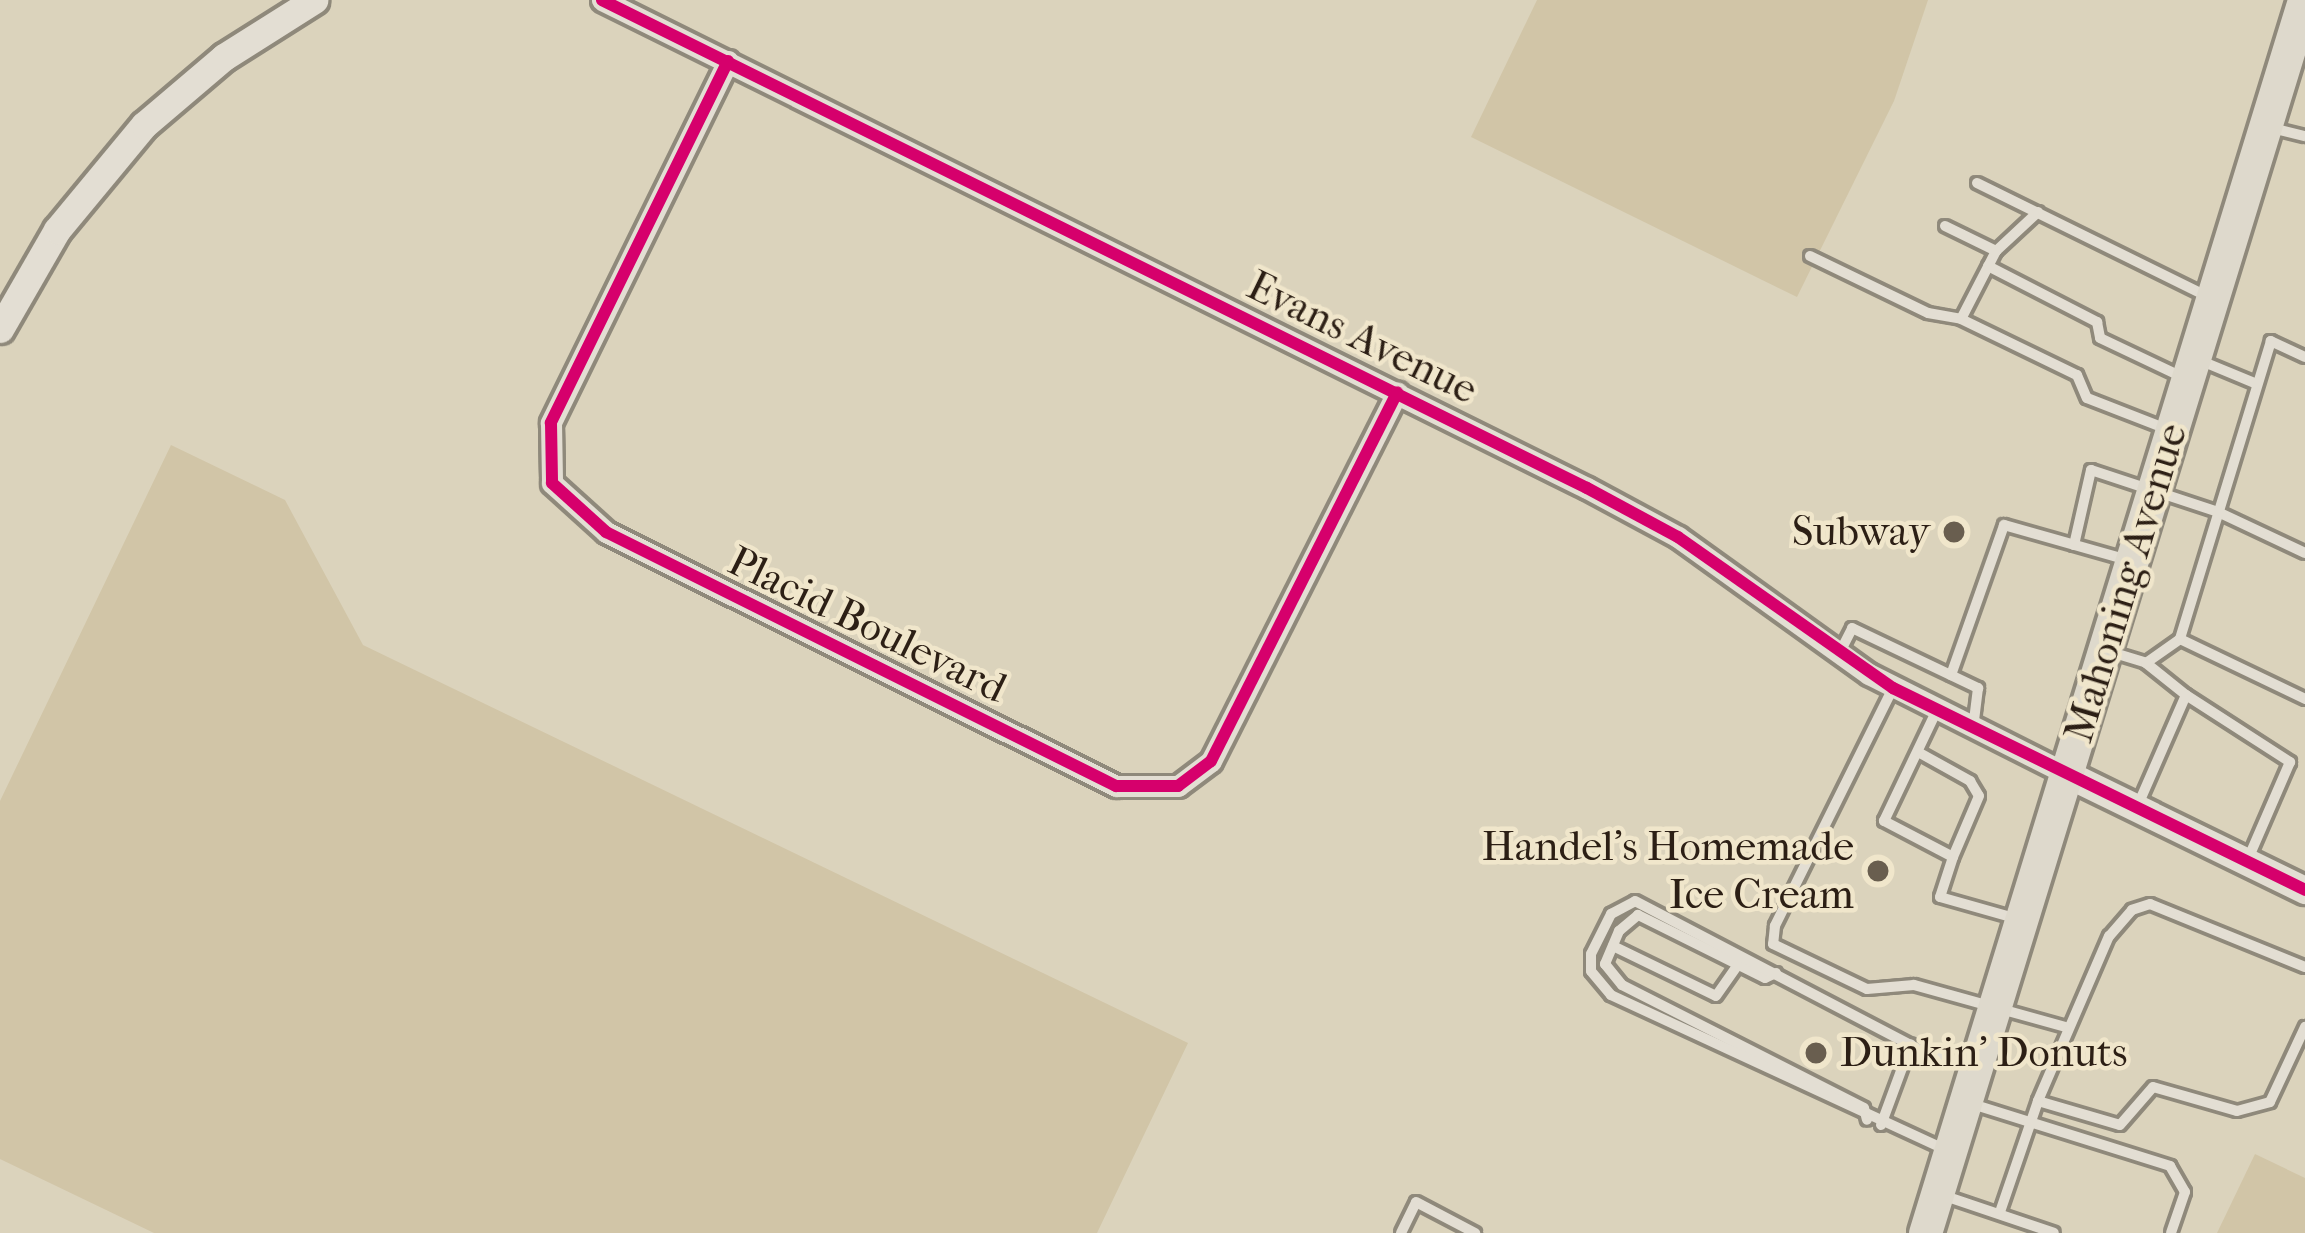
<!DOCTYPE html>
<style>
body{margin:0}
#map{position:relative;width:2305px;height:1233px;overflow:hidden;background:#dbd3bc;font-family:"IM FELL French Canon",serif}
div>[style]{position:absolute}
.green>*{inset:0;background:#d1c5a7}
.roads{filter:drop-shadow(3px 0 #8f897b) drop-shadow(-3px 0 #8f897b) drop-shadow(0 3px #8f897b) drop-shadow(0 -3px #8f897b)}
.lane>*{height:10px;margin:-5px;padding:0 5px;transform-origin:5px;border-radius:5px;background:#e3ded3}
.street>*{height:21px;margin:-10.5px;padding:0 10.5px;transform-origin:10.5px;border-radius:10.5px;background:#e3ded3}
.secondary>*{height:27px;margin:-13.5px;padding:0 13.5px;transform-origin:13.5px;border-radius:13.5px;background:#e3ded3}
.primary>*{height:33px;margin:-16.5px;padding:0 16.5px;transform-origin:16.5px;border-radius:16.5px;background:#ded9cc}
.cycleway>*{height:12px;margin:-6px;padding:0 6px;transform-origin:6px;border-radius:6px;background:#d6006c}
.dots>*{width:33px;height:33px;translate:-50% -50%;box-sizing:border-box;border:6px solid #f0e6cb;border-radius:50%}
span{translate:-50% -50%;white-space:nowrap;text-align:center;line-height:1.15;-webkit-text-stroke:9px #f0e6cb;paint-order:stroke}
.street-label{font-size:42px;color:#2c1f15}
.poi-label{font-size:42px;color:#2c1f15}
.right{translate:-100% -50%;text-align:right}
.left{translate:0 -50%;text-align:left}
</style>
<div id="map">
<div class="green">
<i style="clip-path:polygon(1537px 0,1928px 0,1894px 101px,1797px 297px,1471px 137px)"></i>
<i style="clip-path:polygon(171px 445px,285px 500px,363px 645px,1188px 1043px,1097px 1233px,154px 1233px,0 1159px,0 801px)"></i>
<i style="clip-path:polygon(2255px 1154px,2305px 1178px,2305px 1233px,2217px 1233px)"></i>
</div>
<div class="roads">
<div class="lane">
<i style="left:2268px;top:127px;width:38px;rotate:14deg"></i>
<i style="left:1977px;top:183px;width:258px;rotate:26.2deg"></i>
<i style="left:2038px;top:212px;width:57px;rotate:137.1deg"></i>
<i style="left:1996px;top:251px;width:76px;rotate:117.2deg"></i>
<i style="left:1961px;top:319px;width:129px;rotate:25.8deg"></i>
<i style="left:2077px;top:375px;width:25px;rotate:67deg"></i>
<i style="left:2087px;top:398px;width:88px;rotate:21.3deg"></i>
<i style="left:1945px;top:226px;width:57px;rotate:26.1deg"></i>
<i style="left:1810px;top:256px;width:131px;rotate:25.8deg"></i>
<i style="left:1928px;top:313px;width:34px;rotate:10deg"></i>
<i style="left:1988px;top:266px;width:123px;rotate:27.2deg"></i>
<i style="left:2097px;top:322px;width:16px;rotate:79deg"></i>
<i style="left:2100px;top:338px;width:91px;rotate:25.4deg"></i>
<i style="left:2305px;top:357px;width:38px;rotate:-155deg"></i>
<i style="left:2271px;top:341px;width:312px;rotate:107deg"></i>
<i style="left:2180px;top:639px;width:139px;rotate:25.6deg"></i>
<i style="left:2199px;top:360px;width:63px;rotate:22.5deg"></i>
<i style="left:2074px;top:545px;width:77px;rotate:-77.2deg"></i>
<i style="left:2091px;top:470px;width:134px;rotate:18.3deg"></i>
<i style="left:2218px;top:512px;width:96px;rotate:25.2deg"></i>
<i style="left:2111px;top:652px;width:37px;rotate:17deg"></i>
<i style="left:2146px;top:663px;width:51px;rotate:38.7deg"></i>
<i style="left:2186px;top:695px;width:120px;rotate:113.6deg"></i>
<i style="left:1839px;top:654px;width:29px;rotate:-63deg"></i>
<i style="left:1852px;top:628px;width:140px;rotate:25.5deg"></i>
<i style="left:1978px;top:688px;width:38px;rotate:97deg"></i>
<i style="left:2146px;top:663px;width:42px;rotate:-35.2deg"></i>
<i style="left:1951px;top:675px;width:159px;rotate:-70.5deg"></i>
<i style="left:2004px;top:525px;width:125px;rotate:15.8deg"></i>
<i style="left:1893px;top:688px;width:266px;rotate:116.4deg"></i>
<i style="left:1775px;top:926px;width:18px;rotate:96deg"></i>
<i style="left:1773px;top:944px;width:104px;rotate:25.6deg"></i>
<i style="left:1867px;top:989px;width:47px;rotate:-4.9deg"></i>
<i style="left:1914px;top:985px;width:157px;rotate:15.5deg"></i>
<i style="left:2186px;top:695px;width:124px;rotate:32.8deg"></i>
<i style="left:2290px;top:762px;width:106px;rotate:113.4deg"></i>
<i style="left:1918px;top:752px;width:60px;rotate:29.1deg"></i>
<i style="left:1970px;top:781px;width:17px;rotate:59deg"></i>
<i style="left:1979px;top:796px;width:66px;rotate:113.1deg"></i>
<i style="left:1953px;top:857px;width:78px;rotate:-152.4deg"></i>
<i style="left:1884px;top:821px;width:123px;rotate:-64.5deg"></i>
<i style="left:1953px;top:857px;width:42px;rotate:108deg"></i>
<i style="left:1940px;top:897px;width:81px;rotate:15.8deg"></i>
<i style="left:1613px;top:946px;width:114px;rotate:25.9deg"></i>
<i style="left:1716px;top:996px;width:39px;rotate:-55deg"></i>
<i style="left:2305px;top:967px;width:167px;rotate:-157.9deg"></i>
<i style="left:2150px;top:904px;width:19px;rotate:162deg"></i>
<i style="left:2132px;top:910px;width:35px;rotate:131deg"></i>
<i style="left:2109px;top:936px;width:180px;rotate:113.3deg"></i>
<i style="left:2038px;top:1101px;width:85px;rotate:16.3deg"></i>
<i style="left:2120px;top:1125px;width:50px;rotate:-49deg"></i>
<i style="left:2153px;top:1087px;width:87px;rotate:15.9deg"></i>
<i style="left:2237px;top:1111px;width:34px;rotate:-15deg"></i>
<i style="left:2270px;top:1102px;width:83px;rotate:-65deg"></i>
<i style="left:1776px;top:973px;width:12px;rotate:156deg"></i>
<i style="left:1765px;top:978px;width:142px;rotate:-153.6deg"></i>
<i style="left:1638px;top:915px;width:25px;rotate:140deg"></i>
<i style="left:1619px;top:931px;width:36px;rotate:113deg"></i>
<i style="left:1605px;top:964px;width:27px;rotate:51deg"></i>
<i style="left:1622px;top:985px;width:271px;rotate:26.9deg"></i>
<i style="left:1864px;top:1108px;width:12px;rotate:76deg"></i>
<i style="left:1969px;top:1103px;width:211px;rotate:17.4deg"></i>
<i style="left:2170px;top:1166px;width:30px;rotate:60deg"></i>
<i style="left:2185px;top:1192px;width:43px;rotate:108.9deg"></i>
<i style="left:1881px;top:1125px;width:86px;rotate:-69.7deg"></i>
<i style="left:1944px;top:1149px;width:367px;rotate:-155.2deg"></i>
<i style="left:1611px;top:995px;width:31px;rotate:-130deg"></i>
<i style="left:1591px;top:971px;width:17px;rotate:-90deg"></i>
<i style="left:1591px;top:954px;width:45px;rotate:-63.4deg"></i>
<i style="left:1611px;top:914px;width:27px;rotate:-28deg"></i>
<i style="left:1635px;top:901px;width:333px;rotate:27.6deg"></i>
<i style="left:1930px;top:1055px;width:42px;rotate:12.4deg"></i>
<i style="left:1942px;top:1195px;width:118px;rotate:18.7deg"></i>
<i style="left:2000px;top:1212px;width:117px;rotate:-71.1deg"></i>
<i style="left:1401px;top:1233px;width:34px;rotate:-64deg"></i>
<i style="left:1416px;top:1202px;width:67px;rotate:27.7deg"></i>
</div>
<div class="street">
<i style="left:602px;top:0;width:1099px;rotate:26.36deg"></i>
<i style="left:1587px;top:488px;width:103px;rotate:28.3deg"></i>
<i style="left:1678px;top:537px;width:235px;rotate:35.7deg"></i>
<i style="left:1869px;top:674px;width:224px;rotate:26.8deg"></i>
<i style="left:728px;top:61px;width:403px;rotate:116.1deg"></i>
<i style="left:551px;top:423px;width:60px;rotate:89deg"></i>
<i style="left:552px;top:483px;width:73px;rotate:42.2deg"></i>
<i style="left:606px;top:532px;width:570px;rotate:26.48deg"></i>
<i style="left:1116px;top:786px;width:62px"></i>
<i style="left:1178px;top:786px;width:41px;rotate:-37.1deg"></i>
<i style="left:1211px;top:761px;width:413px;rotate:-63.2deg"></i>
</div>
<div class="secondary">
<i style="left:0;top:329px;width:114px;rotate:-60.1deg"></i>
<i style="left:57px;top:230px;width:136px;rotate:-50.4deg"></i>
<i style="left:144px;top:125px;width:105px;rotate:-40.4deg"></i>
<i style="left:224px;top:57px;width:107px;rotate:-32.3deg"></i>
<i style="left:2069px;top:775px;width:263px;rotate:26deg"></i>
</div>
<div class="primary">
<i style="left:1925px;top:1233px;width:1290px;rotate:-72.91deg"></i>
</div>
</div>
<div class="cycleway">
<i style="left:602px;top:0;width:1099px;rotate:26.36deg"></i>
<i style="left:1587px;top:488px;width:103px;rotate:28.3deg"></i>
<i style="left:1678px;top:537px;width:263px;rotate:35.1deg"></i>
<i style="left:1893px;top:688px;width:459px;rotate:26.1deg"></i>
<i style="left:728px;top:61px;width:403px;rotate:116.1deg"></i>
<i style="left:551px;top:423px;width:60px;rotate:89deg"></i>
<i style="left:552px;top:483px;width:73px;rotate:42.2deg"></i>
<i style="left:606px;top:532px;width:570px;rotate:26.48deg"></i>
<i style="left:1116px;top:786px;width:62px"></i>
<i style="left:1178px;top:786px;width:41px;rotate:-37.1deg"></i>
<i style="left:1211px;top:761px;width:413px;rotate:-63.2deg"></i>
</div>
<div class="dots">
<i style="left:1954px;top:532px;background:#695e4f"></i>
<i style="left:1878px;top:871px;background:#695e4f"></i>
<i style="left:1816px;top:1053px;background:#695e4f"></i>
</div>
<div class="street-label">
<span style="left:1362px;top:338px;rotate:26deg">Evans Avenue</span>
<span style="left:2126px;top:583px;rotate:-73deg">Mahoning Avenue</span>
<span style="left:867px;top:625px;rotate:26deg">Placid Boulevard</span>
</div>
<div class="poi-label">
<span class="right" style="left:1930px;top:532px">Subway</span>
<span class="right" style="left:1854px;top:871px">Handel's Homemade<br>Ice Cream</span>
<span class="left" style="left:1840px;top:1053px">Dunkin' Donuts</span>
</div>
</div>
